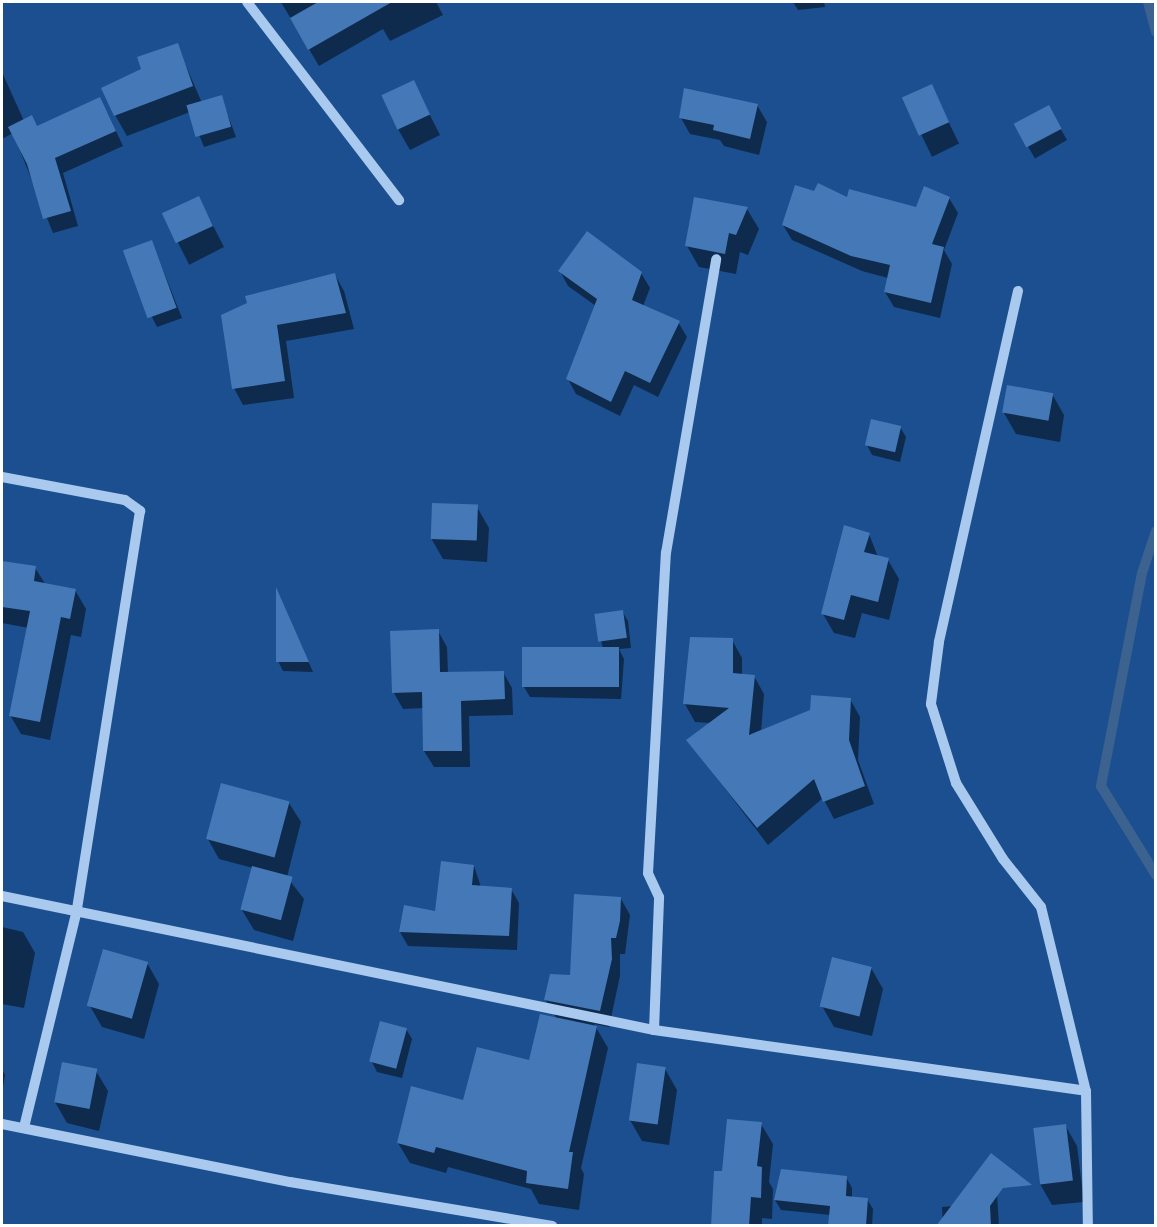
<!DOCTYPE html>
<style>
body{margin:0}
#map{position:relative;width:1157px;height:1227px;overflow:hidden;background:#1b4f8f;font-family:"Roboto Condensed",sans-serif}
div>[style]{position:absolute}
.shadow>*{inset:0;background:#0007;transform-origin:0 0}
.stream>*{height:10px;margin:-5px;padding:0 5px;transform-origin:5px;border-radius:5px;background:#3c6290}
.building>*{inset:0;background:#4478b7;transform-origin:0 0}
.minor>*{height:10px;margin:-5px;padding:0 5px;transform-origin:5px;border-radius:5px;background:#a9c9ee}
span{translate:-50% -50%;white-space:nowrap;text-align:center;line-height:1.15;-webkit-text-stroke:4.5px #1b4f8f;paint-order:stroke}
.frame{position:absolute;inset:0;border:3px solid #fff;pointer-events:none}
</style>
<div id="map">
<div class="shadow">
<i style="clip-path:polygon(281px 2px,436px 2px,443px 15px,390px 41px,383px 29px,319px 66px)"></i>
<i style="clip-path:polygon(793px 2px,824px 2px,825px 7px,798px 10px)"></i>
<i style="clip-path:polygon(177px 45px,202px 103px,221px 97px,236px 137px,204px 147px,190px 112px,127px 136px,115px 115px,143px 70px)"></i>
<i style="clip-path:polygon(2px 72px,24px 121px,37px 127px,99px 99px,108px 114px,123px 146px,63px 173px,78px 226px,53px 233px,13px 133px,2px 139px)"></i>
<i style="clip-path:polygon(413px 82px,440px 135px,410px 150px,398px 129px)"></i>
<i style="left:931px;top:86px;width:64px;height:30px;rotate:64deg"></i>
<i style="clip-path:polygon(757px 105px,767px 122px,759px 155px,724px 146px,720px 140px,690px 134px,681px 118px)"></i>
<i style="left:1048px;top:107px;width:38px;height:37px;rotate:60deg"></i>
<i style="left:199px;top:198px;width:55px;height:39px;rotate:63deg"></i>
<i style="clip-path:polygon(949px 198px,958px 213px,944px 250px,952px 264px,940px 318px,894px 307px,885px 292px,888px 278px,862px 271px,792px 240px,783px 225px,848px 199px,917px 209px)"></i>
<i style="clip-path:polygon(747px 209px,759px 229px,748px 255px,740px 252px,736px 274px,699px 267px,687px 246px)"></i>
<i style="clip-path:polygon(152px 242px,182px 318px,157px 327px,152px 317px)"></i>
<i style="clip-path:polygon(560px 271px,641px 273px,650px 288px,643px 306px,678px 322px,687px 337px,658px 397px,634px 385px,620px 416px,576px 394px,568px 379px,596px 306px,568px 286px)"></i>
<i style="clip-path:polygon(335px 275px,344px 291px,354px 329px,286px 341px,294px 398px,243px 405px,234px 388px,223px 316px)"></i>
<i style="clip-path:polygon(1052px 394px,1064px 415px,1060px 442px,1016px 434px,1004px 413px)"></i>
<i style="clip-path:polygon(900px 427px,906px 437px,900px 462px,872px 455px,867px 445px)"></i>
<i style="clip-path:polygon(477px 507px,489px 528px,487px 562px,443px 559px,431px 538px)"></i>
<i style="clip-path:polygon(869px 534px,878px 557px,888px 560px,899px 579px,889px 620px,862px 613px,855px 638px,834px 633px,823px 614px)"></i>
<i style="clip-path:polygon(2px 562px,35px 568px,46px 585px,75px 590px,86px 609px,81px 637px,71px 635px,50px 740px,21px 734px,10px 715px,29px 628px,2px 623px)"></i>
<i style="clip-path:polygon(278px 593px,281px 599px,313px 672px,283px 671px,278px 661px)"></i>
<i style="clip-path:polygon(622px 611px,628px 621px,631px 648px,619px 649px,624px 659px,621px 699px,530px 697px,524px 687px,603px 649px,595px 615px)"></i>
<i style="clip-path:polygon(438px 631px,447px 647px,448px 674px,503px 672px,512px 688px,513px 715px,469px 716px,470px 767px,434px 767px,424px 751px,424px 708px,403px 709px,394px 693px,391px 632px)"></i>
<i style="clip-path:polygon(732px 640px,742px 658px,742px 675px,754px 676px,764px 694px,761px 732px,850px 699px,860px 717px,858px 760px,874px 804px,834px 819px,823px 798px,768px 845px,688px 740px,711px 723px,695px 722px,685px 704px)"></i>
<i style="clip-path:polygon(289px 803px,301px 822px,287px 877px,304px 899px,293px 941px,254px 930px,242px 910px,253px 868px,219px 859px,208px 839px)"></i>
<i style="clip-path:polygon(474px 866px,481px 887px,511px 889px,519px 903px,517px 950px,408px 946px,400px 932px,406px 906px,437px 913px)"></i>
<i style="clip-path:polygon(621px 899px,630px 915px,625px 954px,620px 954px,620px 976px,609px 1027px,594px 1024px,608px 1048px,581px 1168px,584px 1174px,579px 1210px,539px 1204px,531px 1189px,448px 1167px,446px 1173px,410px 1163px,398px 1143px,530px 1062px,557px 1019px,545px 999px,571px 976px)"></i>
<i style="clip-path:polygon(2px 927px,23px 932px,35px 953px,24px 1008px,2px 1004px)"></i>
<i style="clip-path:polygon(147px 963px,159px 984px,144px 1039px,102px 1027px,90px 1006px)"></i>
<i style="clip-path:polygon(871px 968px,883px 989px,872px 1036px,834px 1027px,822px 1006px)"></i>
<i style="clip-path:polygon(406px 1029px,412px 1039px,402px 1078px,377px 1072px,372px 1062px)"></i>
<i style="clip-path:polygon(2px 1069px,5px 1075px,2px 1094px)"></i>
<i style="clip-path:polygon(665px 1069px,677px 1090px,669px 1145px,642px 1141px,630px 1120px)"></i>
<i style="clip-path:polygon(96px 1071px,108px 1091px,99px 1131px,67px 1123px,55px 1102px)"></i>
<i style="clip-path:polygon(761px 1124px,773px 1144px,769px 1182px,773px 1189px,772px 1219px,762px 1218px,762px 1226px,712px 1226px)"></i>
<i style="clip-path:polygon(1065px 1125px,1077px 1146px,1084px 1202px,1052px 1205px,1040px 1184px)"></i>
<i style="clip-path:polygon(846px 1177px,852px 1188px,852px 1198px,867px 1199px,873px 1209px,872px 1226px,830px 1226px,831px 1215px,781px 1210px,775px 1200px)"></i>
<i style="clip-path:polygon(996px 1177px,999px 1226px,943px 1226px,942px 1207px,953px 1206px)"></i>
</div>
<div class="stream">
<i style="left:1148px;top:2px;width:31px;rotate:75deg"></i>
<i style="left:1156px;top:531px;width:44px;rotate:108.4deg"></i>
<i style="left:1142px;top:573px;width:217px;rotate:100.9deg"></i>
<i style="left:1101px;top:786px;width:105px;rotate:58.3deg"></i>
</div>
<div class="building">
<i style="clip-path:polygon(318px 2px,392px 2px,308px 50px,290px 18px)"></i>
<i style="clip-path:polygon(178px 43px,193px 86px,114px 116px,101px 88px,141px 69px,137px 57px)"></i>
<i style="left:414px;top:80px;width:38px;height:36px;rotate:65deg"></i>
<i style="left:932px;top:84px;width:42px;height:33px;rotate:66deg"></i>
<i style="clip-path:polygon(684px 88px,758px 104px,750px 139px,713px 130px,714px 125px,679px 118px)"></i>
<i style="left:222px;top:95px;width:33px;height:37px;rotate:74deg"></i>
<i style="clip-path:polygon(100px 97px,116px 131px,55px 158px,71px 211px,43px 219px,27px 164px,8px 127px,32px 115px,37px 126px)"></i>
<i style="left:1049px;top:105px;width:27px;height:40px;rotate:62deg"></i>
<i style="clip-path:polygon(818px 183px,847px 197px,849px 189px,916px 207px,924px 186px,950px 197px,932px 244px,944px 247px,931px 303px,884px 292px,890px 265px,851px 256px,782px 225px,795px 185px,814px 191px)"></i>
<i style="left:199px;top:196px;width:33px;height:41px;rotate:65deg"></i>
<i style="clip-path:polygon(694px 197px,748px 207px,736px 235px,729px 233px,725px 254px,685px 246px)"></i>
<i style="clip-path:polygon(587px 231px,642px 272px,632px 300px,680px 321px,650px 383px,625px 371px,611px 402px,566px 379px,597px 299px,558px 271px)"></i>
<i style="left:152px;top:240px;width:72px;height:31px;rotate:70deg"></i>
<i style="clip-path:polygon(335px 273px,346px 313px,277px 325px,285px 381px,232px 389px,221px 315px,247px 303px,245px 296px)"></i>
<i style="left:1007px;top:385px;width:47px;height:28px;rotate:10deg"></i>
<i style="left:871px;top:419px;width:31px;height:27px;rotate:13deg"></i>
<i style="left:432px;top:503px;width:46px;height:36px;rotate:2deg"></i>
<i style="clip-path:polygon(844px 525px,870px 533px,864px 552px,889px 558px,878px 602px,851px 595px,844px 620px,821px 614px)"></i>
<i style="clip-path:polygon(2px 561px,36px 566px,34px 581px,76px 589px,70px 619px,61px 617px,40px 722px,9px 716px,30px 611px,2px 607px)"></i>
<i style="clip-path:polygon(276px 587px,309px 662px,276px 662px)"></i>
<i style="left:623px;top:610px;width:28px;height:29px;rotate:82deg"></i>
<i style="clip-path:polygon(439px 629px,440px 672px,504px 671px,505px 699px,461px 701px,462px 751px,423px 751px,422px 692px,392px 693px,390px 631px)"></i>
<i style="clip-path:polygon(690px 637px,733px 638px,733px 673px,755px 675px,749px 735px,810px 710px,811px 695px,851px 698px,849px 740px,865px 786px,823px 802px,814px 779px,757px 828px,686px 740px,729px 708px,683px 704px)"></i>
<i style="left:522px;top:647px;width:97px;height:40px"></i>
<i style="left:221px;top:783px;width:71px;height:58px;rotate:15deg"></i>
<i style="clip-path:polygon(441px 861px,474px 865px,472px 885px,512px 888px,509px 936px,399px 932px,404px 905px,435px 911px)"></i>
<i style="left:252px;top:866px;width:42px;height:45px;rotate:15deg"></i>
<i style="clip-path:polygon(574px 894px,621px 897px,620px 921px,616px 938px,611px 938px,612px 959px,600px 1011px,544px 1000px,550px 974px,570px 975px)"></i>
<i style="left:103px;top:949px;width:47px;height:59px;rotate:16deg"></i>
<i style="left:832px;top:957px;width:41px;height:51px;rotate:14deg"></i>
<i style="clip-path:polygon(540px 1014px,597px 1026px,569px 1152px,573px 1152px,568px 1189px,526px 1183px,527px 1171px,436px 1147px,434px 1153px,397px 1143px,411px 1086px,463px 1100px,477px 1047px,529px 1060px)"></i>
<i style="left:380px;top:1021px;width:28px;height:42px;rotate:15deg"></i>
<i style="left:62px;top:1062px;width:36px;height:41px;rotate:11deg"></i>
<i style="left:637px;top:1063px;width:29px;height:58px;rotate:8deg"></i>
<i style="clip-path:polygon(727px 1119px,762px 1122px,757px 1166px,762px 1167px,761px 1198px,751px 1197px,749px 1226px,711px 1226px,714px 1171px,722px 1171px)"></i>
<i style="left:1066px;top:1124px;width:57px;height:33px;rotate:83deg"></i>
<i style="clip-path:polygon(991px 1153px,1032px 1185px,1003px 1188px,990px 1206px,991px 1226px,936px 1226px)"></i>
<i style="clip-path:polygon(781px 1169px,847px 1176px,846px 1196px,868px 1198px,866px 1226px,828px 1226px,830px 1206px,774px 1200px)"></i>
</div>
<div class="minor">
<i style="left:247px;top:2px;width:250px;rotate:52.5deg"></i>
<i style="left:1018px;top:291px;width:360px;rotate:102.7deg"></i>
<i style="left:939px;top:642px;width:63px;rotate:97.4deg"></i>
<i style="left:931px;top:704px;width:83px;rotate:72.4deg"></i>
<i style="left:956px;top:783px;width:89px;rotate:58.3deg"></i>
<i style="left:1003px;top:859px;width:61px;rotate:51.6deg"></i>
<i style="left:1041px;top:907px;width:189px;rotate:76.3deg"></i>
<i style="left:1086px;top:1091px;width:135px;rotate:89.2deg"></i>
<i style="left:2px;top:477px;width:125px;rotate:10.6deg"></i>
<i style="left:125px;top:500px;width:19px;rotate:36deg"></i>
<i style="left:140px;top:511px;width:408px;rotate:99deg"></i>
<i style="left:76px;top:914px;width:220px;rotate:103.7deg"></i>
<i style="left:2px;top:896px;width:666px;rotate:11.61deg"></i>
<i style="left:654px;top:1030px;width:436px;rotate:8deg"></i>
<i style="left:654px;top:1030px;width:133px;rotate:-87.8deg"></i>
<i style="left:659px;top:897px;width:26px;rotate:-115deg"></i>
<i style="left:648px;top:873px;width:321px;rotate:-86.8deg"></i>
<i style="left:666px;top:553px;width:298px;rotate:-80.3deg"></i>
<i style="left:2px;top:1124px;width:294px;rotate:11.4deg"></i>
<i style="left:290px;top:1182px;width:266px;rotate:9.5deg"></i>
</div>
<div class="frame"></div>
</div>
